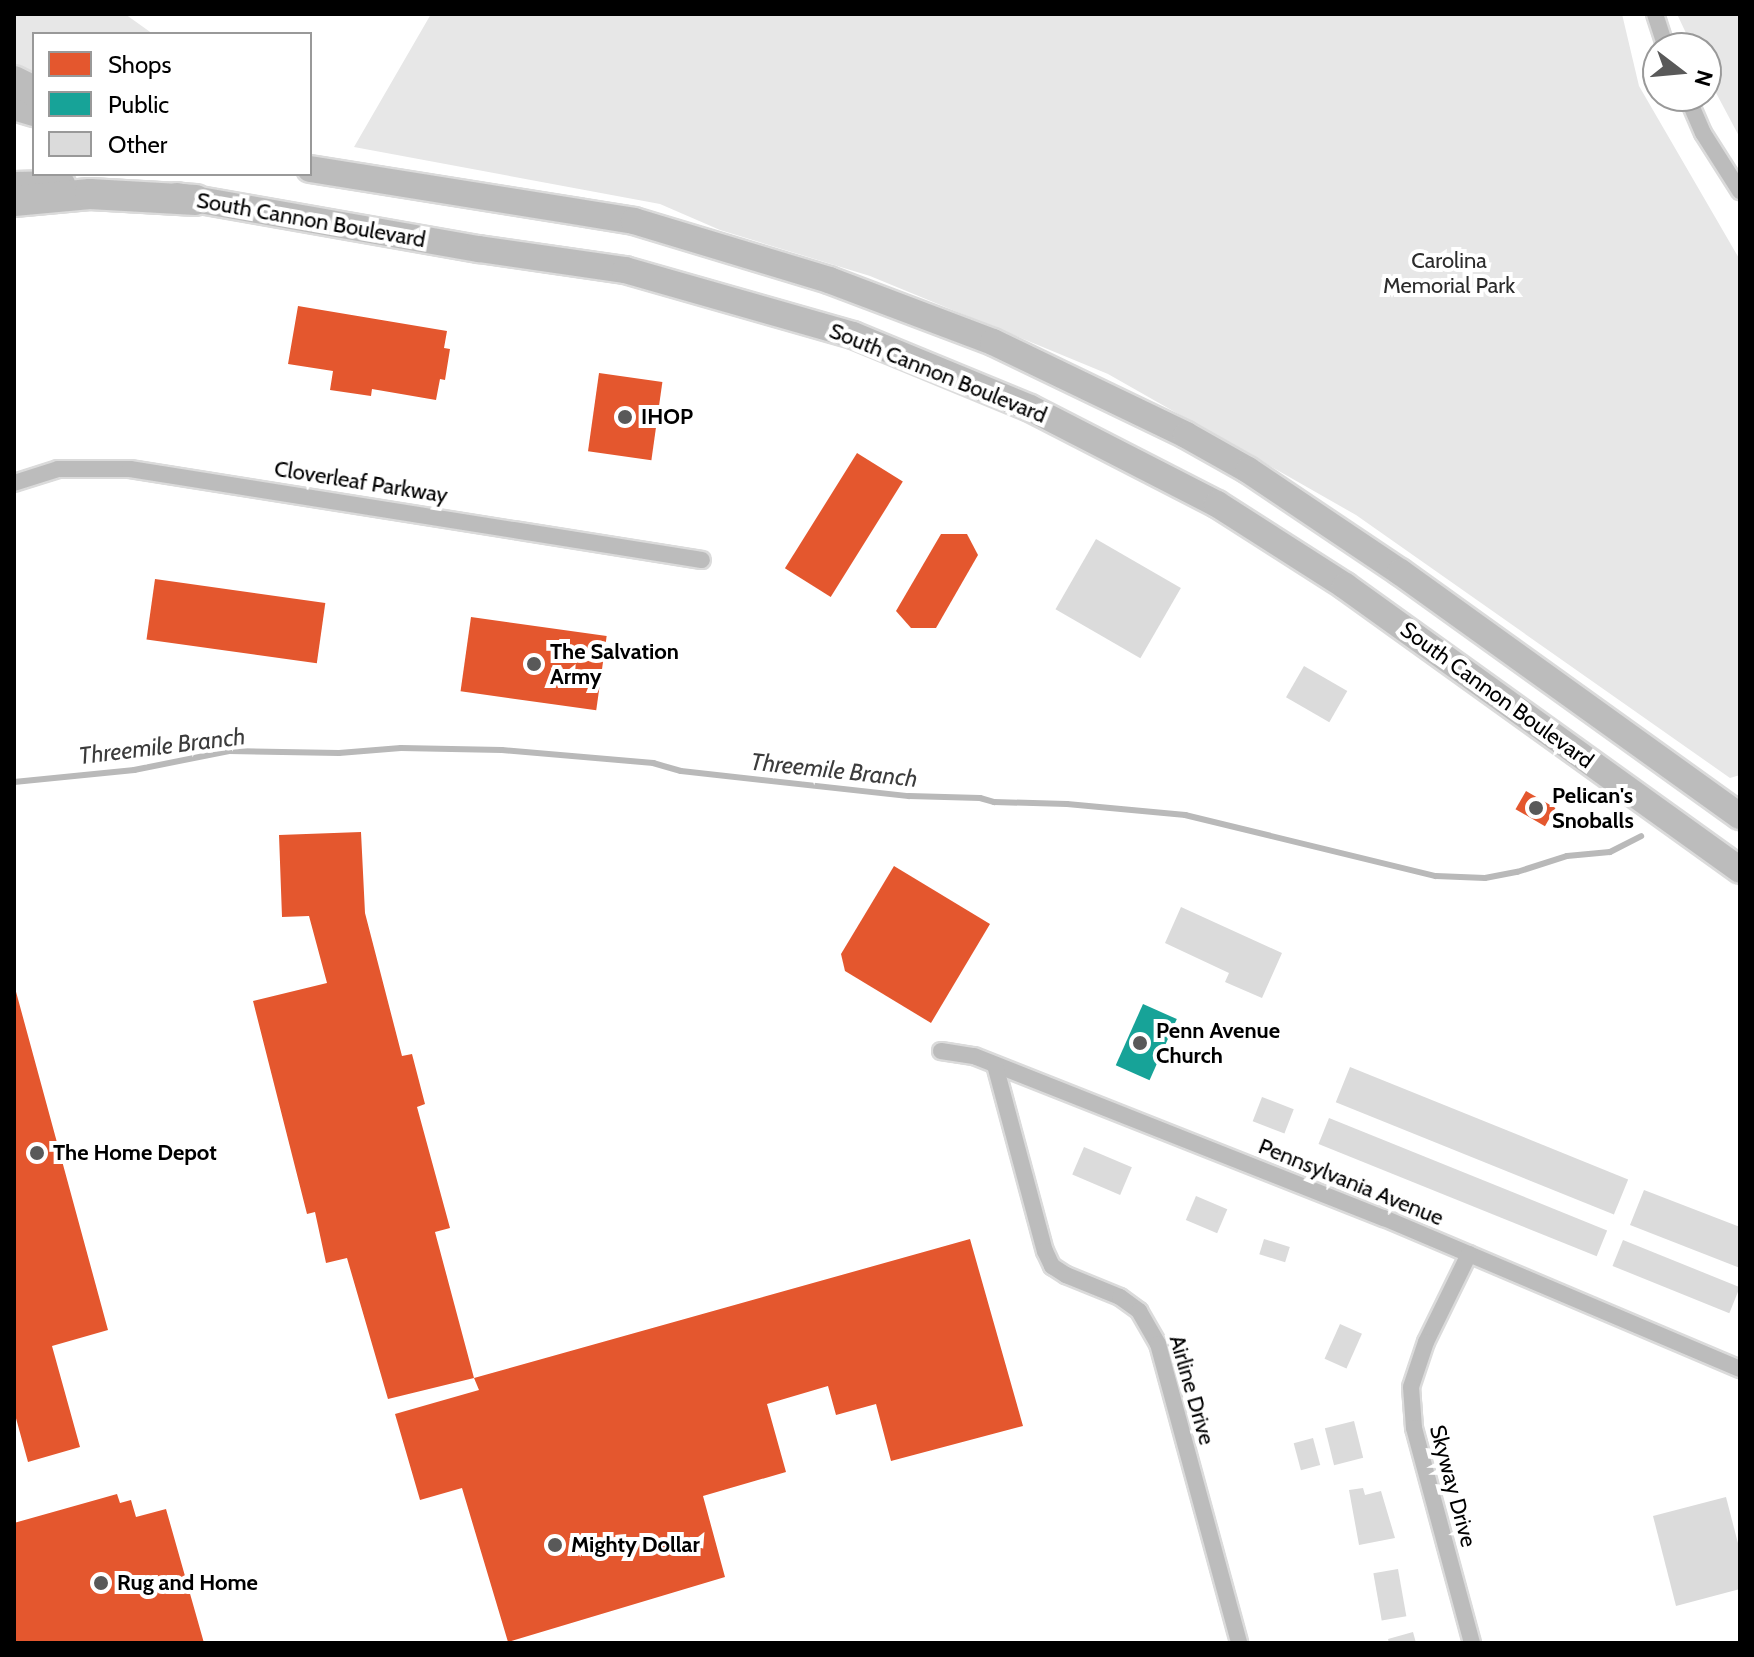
<!DOCTYPE html>
<style>
body{margin:0}
#map{position:relative;width:1754px;height:1657px;overflow:hidden;background:#fff;font-family:Cabin,sans-serif}
div>[style]{position:absolute}
.green>*{inset:0;background:#e7e7e7}
.shops>*{inset:0;background:#e4572e;transform-origin:0 0}
.public>*{inset:0;background:#17a398;transform-origin:0 0}
.stream>*{height:6px;margin:-3px;padding:0 3px;transform-origin:3px;border-radius:3px;background:#b9b9b9}
.building>*{inset:0;background:#dbdbdb;transform-origin:0 0}
.roads{filter:drop-shadow(2px 0 #dbdbdb) drop-shadow(-2px 0 #dbdbdb) drop-shadow(0 2px #dbdbdb) drop-shadow(0 -2px #dbdbdb)}
.street>*{height:16px;margin:-8px;padding:0 8px;transform-origin:8px;border-radius:8px;background:#bcbcbc}
.primary>*{height:26px;margin:-13px;padding:0 13px;transform-origin:13px;border-radius:13px;background:#bcbcbc}
.highway>*{height:30px;margin:-15px;padding:0 15px;transform-origin:15px;border-radius:15px;background:#bcbcbc}
.dots>*{width:22px;height:22px;translate:-50% -50%;box-sizing:border-box;border:4px solid #fff;border-radius:50%}
span{translate:-50% -50%;white-space:nowrap;text-align:center;line-height:1.15;-webkit-text-stroke:8px #fff;paint-order:stroke}
.street-label{font-size:22px;color:#000}
.park-label{font-size:22px;color:#2b2b2b}
.poi-label{font-size:22px;color:#000;font-weight:700}
.left{translate:0 -50%;text-align:left}
.water-label{font-size:24px;color:#3c3c3c;font-style:italic}
.frame{position:absolute;inset:0;border:16px solid #000;pointer-events:none}
.legend{position:absolute;left:32px;top:32px;width:280px;height:144px;box-sizing:border-box;background:#fff;border:2px solid #999;margin:0;padding:10px 14px;list-style:none;font-size:24px;color:#000}
.legend li{display:flex;align-items:center;gap:16px;height:40px}
.legend b{width:40px;border:2px solid #999}
.north{position:absolute;left:1642px;top:32px;width:80px;height:80px;box-sizing:border-box;background:#fff;border:2px solid #999;border-radius:50%;rotate:106deg;font-size:22px;font-weight:700;line-height:32px;text-align:center;color:#000}
.north::after{content:'';display:block;margin:auto;width:28px;height:36px;background:#595959;clip-path:polygon(50% 0,100% 100%,50% 72%,0 100%)}
</style>
<div id="map">
<div class="green">
<i style="clip-path:polygon(14px 14px,125px 14px,153px 34px,34px 34px,34px 84px,14px 75px)"></i>
<i style="clip-path:polygon(431px 14px,1622px 14px,1639px 86px,1740px 260px,1740px 775px,1730px 778px,1356px 515px,1108px 374px,870px 276px,720px 230px,660px 204px,354px 147px)"></i>
<i style="clip-path:polygon(1677px 14px,1740px 14px,1740px 138px,1706px 74px,1706px 48px,1693px 48px)"></i>
</div>
<div class="shops">
<i style="clip-path:polygon(298px 306px,447px 331px,444px 348px,450px 349px,445px 380px,440px 379px,436px 400px,372px 389px,371px 396px,330px 390px,333px 371px,288px 364px)"></i>
<i style="left:599px;top:373px;width:64px;height:79px;rotate:8deg"></i>
<i style="left:857px;top:453px;width:54px;height:136px;rotate:32deg"></i>
<i style="clip-path:polygon(941px 534px,967px 534px,978px 555px,936px 628px,911px 628px,896px 611px)"></i>
<i style="left:155px;top:579px;width:172px;height:61px;rotate:8deg"></i>
<i style="left:471px;top:617px;width:137px;height:75px;rotate:8deg"></i>
<i style="left:1526px;top:791px;width:34px;height:21px;rotate:30deg"></i>
<i style="clip-path:polygon(361px 832px,365px 913px,402px 1056px,412px 1054px,425px 1104px,417px 1107px,450px 1228px,435px 1232px,474px 1378px,388px 1399px,347px 1258px,326px 1263px,315px 1212px,307px 1214px,253px 1001px,327px 983px,309px 916px,282px 917px,279px 835px)"></i>
<i style="clip-path:polygon(894px 866px,990px 924px,931px 1023px,845px 971px,841px 954px)"></i>
<i style="clip-path:polygon(15px 988px,108px 1330px,52px 1346px,80px 1447px,28px 1462px,14px 1411px)"></i>
<i style="clip-path:polygon(970px 1239px,1023px 1426px,891px 1461px,876px 1404px,836px 1415px,828px 1386px,767px 1404px,786px 1472px,703px 1496px,725px 1577px,508px 1642px,462px 1488px,420px 1500px,395px 1414px,479px 1390px,474px 1378px)"></i>
<i style="clip-path:polygon(117px 1494px,120px 1503px,131px 1500px,136px 1517px,166px 1509px,204px 1643px,14px 1643px,14px 1523px)"></i>
</div>
<div class="public">
<i style="left:1143px;top:1004px;width:37px;height:67px;rotate:24deg"></i>
</div>
<div class="stream">
<i style="left:14px;top:782px;width:121px;rotate:-5.7deg"></i>
<i style="left:134px;top:770px;width:97px;rotate:-11.3deg"></i>
<i style="left:229px;top:751px;width:110px;rotate:1deg"></i>
<i style="left:339px;top:753px;width:62px;rotate:-4.6deg"></i>
<i style="left:401px;top:748px;width:101px;rotate:1.1deg"></i>
<i style="left:502px;top:750px;width:152px;rotate:4.9deg"></i>
<i style="left:653px;top:763px;width:29px;rotate:16deg"></i>
<i style="left:681px;top:771px;width:229px;rotate:6.3deg"></i>
<i style="left:909px;top:796px;width:71px;rotate:1.6deg"></i>
<i style="left:980px;top:798px;width:15px;rotate:16deg"></i>
<i style="left:994px;top:802px;width:73px;rotate:1.6deg"></i>
<i style="left:1067px;top:804px;width:119px;rotate:5.3deg"></i>
<i style="left:1185px;top:815px;width:258px;rotate:13.7deg"></i>
<i style="left:1436px;top:876px;width:49px;rotate:2.3deg"></i>
<i style="left:1485px;top:878px;width:33px;rotate:-11deg"></i>
<i style="left:1517px;top:872px;width:52px;rotate:-17.7deg"></i>
<i style="left:1567px;top:856px;width:43px;rotate:-5.3deg"></i>
<i style="left:1610px;top:852px;width:35px;rotate:-27deg"></i>
</div>
<div class="building">
<i style="left:1096px;top:539px;width:98px;height:81px;rotate:30deg"></i>
<i style="left:1304px;top:666px;width:50px;height:36px;rotate:30deg"></i>
<i style="clip-path:polygon(1181px 907px,1282px 953px,1262px 998px,1225px 982px,1229px 973px,1165px 943px)"></i>
<i style="left:1350px;top:1067px;width:300px;height:38px;rotate:22deg"></i>
<i style="left:1262px;top:1097px;width:34px;height:26px;rotate:21deg"></i>
<i style="left:1329px;top:1118px;width:300px;height:28px;rotate:22deg"></i>
<i style="left:1084px;top:1147px;width:52px;height:30px;rotate:23deg"></i>
<i style="clip-path:polygon(1644px 1190px,1740px 1227px,1740px 1268px,1630px 1225px)"></i>
<i style="left:1196px;top:1196px;width:34px;height:26px;rotate:23deg"></i>
<i style="left:1264px;top:1239px;width:27px;height:16px;rotate:17deg"></i>
<i style="left:1623px;top:1240px;width:126px;height:28px;rotate:22deg"></i>
<i style="left:1340px;top:1324px;width:24px;height:38px;rotate:24deg"></i>
<i style="left:1354px;top:1421px;width:38px;height:30px;rotate:76deg"></i>
<i style="left:1313px;top:1438px;width:28px;height:20px;rotate:75deg"></i>
<i style="clip-path:polygon(1363px 1488px,1365px 1495px,1381px 1491px,1395px 1538px,1359px 1545px,1349px 1490px)"></i>
<i style="clip-path:polygon(1726px 1497px,1740px 1551px,1740px 1589px,1676px 1606px,1653px 1516px)"></i>
<i style="left:1398px;top:1569px;width:48px;height:25px;rotate:80deg"></i>
<i style="clip-path:polygon(1413px 1632px,1416px 1643px,1389px 1643px,1388px 1639px)"></i>
</div>
<div class="roads">
<div class="street">
<i style="left:1655px;top:14px;width:36px;rotate:72deg"></i>
<i style="left:1687px;top:96px;width:40px;rotate:66.6deg"></i>
<i style="left:1703px;top:133px;width:69px;rotate:57.5deg"></i>
<i style="left:14px;top:483px;width:46px;rotate:-17.7deg"></i>
<i style="left:58px;top:469px;width:72px"></i>
<i style="left:130px;top:469px;width:579px;rotate:9.04deg"></i>
<i style="left:941px;top:1051px;width:33px;rotate:9deg"></i>
<i style="left:974px;top:1056px;width:441px;rotate:21.6deg"></i>
<i style="left:1384px;top:1218px;width:387px;rotate:23deg"></i>
<i style="left:995px;top:1065px;width:193px;rotate:75deg"></i>
<i style="left:1045px;top:1251px;width:17px;rotate:65deg"></i>
<i style="left:1052px;top:1266px;width:17px;rotate:33deg"></i>
<i style="left:1066px;top:1275px;width:58px;rotate:22.2deg"></i>
<i style="left:1120px;top:1297px;width:24px;rotate:36deg"></i>
<i style="left:1139px;top:1311px;width:38px;rotate:60deg"></i>
<i style="left:1158px;top:1344px;width:310px;rotate:74.8deg"></i>
<i style="left:1469px;top:1254px;width:98px;rotate:116deg"></i>
<i style="left:1426px;top:1342px;width:47px;rotate:108.4deg"></i>
<i style="left:1411px;top:1387px;width:41px;rotate:85.8deg"></i>
<i style="left:1414px;top:1428px;width:223px;rotate:74.9deg"></i>
</div>
<div class="primary">
<i style="left:14px;top:107px;width:21px;rotate:17deg"></i>
<i style="left:310px;top:169px;width:328px;rotate:9.1deg"></i>
<i style="left:634px;top:221px;width:204px;rotate:16.8deg"></i>
<i style="left:829px;top:280px;width:175px;rotate:20.7deg"></i>
<i style="left:993px;top:342px;width:214px;rotate:25.7deg"></i>
<i style="left:1186px;top:435px;width:71px;rotate:29.4deg"></i>
<i style="left:1248px;top:470px;width:183px;rotate:33.9deg"></i>
<i style="left:1400px;top:572px;width:418px;rotate:35.7deg"></i>
<i style="left:14px;top:185px;width:48px;rotate:-1.2deg"></i>
<i style="left:177px;top:196px;width:307px;rotate:10deg"></i>
<i style="left:479px;top:249px;width:148px;rotate:8.2deg"></i>
<i style="left:625px;top:270px;width:237px;rotate:15.9deg"></i>
<i style="left:853px;top:335px;width:191px;rotate:22.4deg"></i>
<i style="left:1030px;top:408px;width:210px;rotate:27.2deg"></i>
<i style="left:1217px;top:504px;width:152px;rotate:32.6deg"></i>
<i style="left:1345px;top:586px;width:486px;rotate:35.7deg"></i>
</div>
<div class="highway">
<i style="left:14px;top:81px;width:22px;rotate:27deg"></i>
<i style="left:14px;top:201px;width:76px;rotate:-5.3deg"></i>
<i style="left:90px;top:194px;width:106px;rotate:3.2deg"></i>
</div>
</div>
<div class="dots">
<i style="left:625px;top:417px;background:#595959"></i>
<i style="left:534px;top:664px;background:#595959"></i>
<i style="left:1536px;top:808px;background:#595959"></i>
<i style="left:1140px;top:1043px;background:#595959"></i>
<i style="left:37px;top:1153px;background:#595959"></i>
<i style="left:555px;top:1545px;background:#595959"></i>
<i style="left:101px;top:1583px;background:#595959"></i>
</div>
<div class="street-label">
<span style="left:311px;top:220px;rotate:10deg">South Cannon Boulevard</span>
<span style="left:938px;top:373px;rotate:22deg">South Cannon Boulevard</span>
<span style="left:361px;top:482px;rotate:9deg">Cloverleaf Parkway</span>
<span style="left:1497px;top:695px;rotate:36deg">South Cannon Boulevard</span>
<span style="left:1351px;top:1182px;rotate:22deg">Pennsylvania Avenue</span>
<span style="left:1192px;top:1390px;rotate:74deg">Airline Drive</span>
<span style="left:1453px;top:1486px;rotate:75deg">Skyway Drive</span>
</div>
<div class="park-label">
<span style="left:1449px;top:273px">Carolina<br>Memorial Park</span>
</div>
<div class="poi-label">
<span class="left" style="left:641px;top:417px">IHOP</span>
<span class="left" style="left:550px;top:664px">The Salvation<br>Army</span>
<span class="left" style="left:1552px;top:808px">Pelican's<br>Snoballs</span>
<span class="left" style="left:1156px;top:1043px">Penn Avenue<br>Church</span>
<span class="left" style="left:53px;top:1153px">The Home Depot</span>
<span class="left" style="left:571px;top:1545px">Mighty Dollar</span>
<span class="left" style="left:117px;top:1583px">Rug and Home</span>
</div>
<div class="water-label">
<span style="left:162px;top:746px;rotate:-7deg">Threemile Branch</span>
<span style="left:834px;top:770px;rotate:6deg">Threemile Branch</span>
</div>
<div class="frame"></div>
<ul class="legend">
<li><b style="height:22px;background:#e4572e"></b>Shops</li>
<li><b style="height:22px;background:#17a398"></b>Public</li>
<li><b style="height:22px;background:#dbdbdb"></b>Other</li>
</ul>
<div class="north">N</div>
</div>
